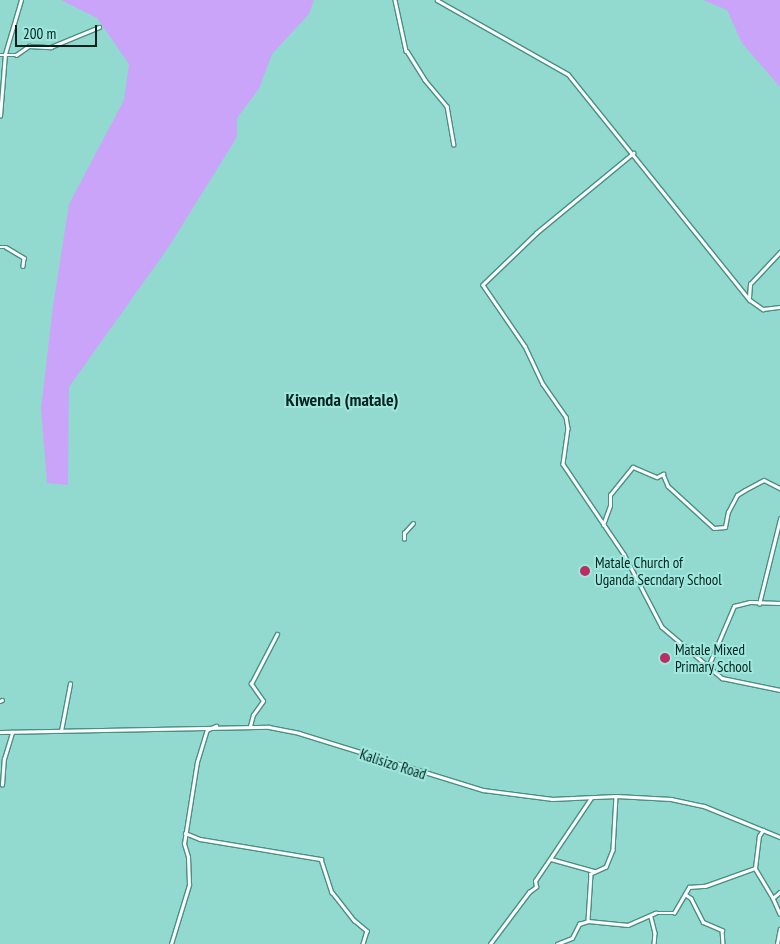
<!DOCTYPE html>
<style>
body{margin:0}
#map{position:relative;width:780px;height:944px;overflow:hidden;background:#92dad0;font-family:"PT Sans Narrow",sans-serif}
div>[style]{position:absolute}
.green>*{inset:0;background:#caa4f9}
.roads{filter:drop-shadow(1px 0 #489086) drop-shadow(-1px 0 #489086) drop-shadow(0 1px #489086) drop-shadow(0 -1px #489086)}
.minor>*{height:2.5px;margin:-1.25px;padding:0 1.25px;transform-origin:1.25px;border-radius:1.25px;background:#fff}
.tertiary>*{height:2.5px;margin:-1.25px;padding:0 1.25px;transform-origin:1.25px;border-radius:1.25px;background:#fff}
.dots>*{width:14px;height:14px;translate:-50% -50%;box-sizing:border-box;border:2px solid #9fe8dd;border-radius:50%}
span{translate:-50% -50%;white-space:nowrap;text-align:center;line-height:1.15;-webkit-text-stroke:4px #9fe8dd;paint-order:stroke}
.poi-label{font-size:15px;color:#02211d}
.left{translate:0 -50%;text-align:left}
.street-label{font-size:15px;color:#02211d}
.quarter-label{font-size:18px;color:#02211d;font-weight:700}
.scale{position:absolute;left:15px;top:25px;width:82px;height:22px;box-sizing:border-box;border:2px solid #02211d;border-top:0;padding-left:6px;font-size:15px;line-height:18px;white-space:nowrap;color:#02211d;-webkit-text-stroke:4px #9fe8dd;paint-order:stroke}
</style>
<div id="map">
<div class="green">
<i style="clip-path:polygon(61px 0,314px 0,309px 14px,272px 54px,259px 89px,237px 118px,237px 137px,168px 248px,69px 387px,68px 485px,47px 483px,41px 409px,53px 306px,69px 204px,124px 100px,129px 64px,97px 18px)"></i>
<i style="clip-path:polygon(703px 0,780px 0,780px 87px,742px 43px,727px 10px)"></i>
</div>
<div class="roads">
<div class="minor">
<i style="left:395px;top:0;width:52px;rotate:77.8deg"></i>
<i style="left:437px;top:0;width:150px;rotate:29.5deg"></i>
<i style="left:568px;top:74px;width:290px;rotate:51.2deg"></i>
<i style="left:750px;top:300px;width:16px;rotate:35deg"></i>
<i style="left:763px;top:309px;width:17px;rotate:-7deg"></i>
<i style="left:407px;top:51px;width:34px;rotate:58deg"></i>
<i style="left:425px;top:80px;width:34px;rotate:50deg"></i>
<i style="left:447px;top:106px;width:39px;rotate:80deg"></i>
<i style="left:0;top:55px;width:16px"></i>
<i style="left:16px;top:55px;width:16px;rotate:-35deg"></i>
<i style="left:29px;top:46px;width:22px;rotate:3deg"></i>
<i style="left:51px;top:47px;width:52px;rotate:-22.6deg"></i>
<i style="left:0;top:116px;width:62px;rotate:-85.4deg"></i>
<i style="left:5px;top:54px;width:56px;rotate:-73.5deg"></i>
<i style="left:634px;top:153px;width:126px;rotate:140.5deg"></i>
<i style="left:537px;top:233px;width:75px;rotate:136.1deg"></i>
<i style="left:483px;top:285px;width:74px;rotate:55.5deg"></i>
<i style="left:525px;top:346px;width:42px;rotate:64.7deg"></i>
<i style="left:543px;top:384px;width:40px;rotate:55.1deg"></i>
<i style="left:566px;top:417px;width:11px;rotate:80deg"></i>
<i style="left:568px;top:428px;width:36px;rotate:98deg"></i>
<i style="left:563px;top:464px;width:109px;rotate:55.9deg"></i>
<i style="left:624px;top:554px;width:82px;rotate:62.5deg"></i>
<i style="left:662px;top:627px;width:79px;rotate:40.4deg"></i>
<i style="left:722px;top:678px;width:59px;rotate:11.7deg"></i>
<i style="left:0;top:247px;width:6px"></i>
<i style="left:6px;top:247px;width:21px;rotate:31deg"></i>
<i style="left:24px;top:258px;width:8px;rotate:97deg"></i>
<i style="left:749px;top:298px;width:14px;rotate:-86deg"></i>
<i style="left:750px;top:284px;width:44px;rotate:-46.8deg"></i>
<i style="left:603px;top:525px;width:20px;rotate:-70deg"></i>
<i style="left:610px;top:506px;width:11px;rotate:-90deg"></i>
<i style="left:610px;top:495px;width:36px;rotate:-51deg"></i>
<i style="left:633px;top:467px;width:26px;rotate:23deg"></i>
<i style="left:657px;top:477px;width:7px;rotate:-27deg"></i>
<i style="left:663px;top:474px;width:13px;rotate:67deg"></i>
<i style="left:668px;top:486px;width:62px;rotate:42.4deg"></i>
<i style="left:714px;top:528px;width:11px;rotate:-5deg"></i>
<i style="left:725px;top:527px;width:15px;rotate:-79deg"></i>
<i style="left:728px;top:512px;width:19px;rotate:-62deg"></i>
<i style="left:737px;top:495px;width:9px;rotate:-32deg"></i>
<i style="left:745px;top:490px;width:21px;rotate:-28deg"></i>
<i style="left:764px;top:480px;width:18px;rotate:27deg"></i>
<i style="left:404px;top:539px;width:6px;rotate:-90deg"></i>
<i style="left:404px;top:533px;width:13px;rotate:-48deg"></i>
<i style="left:759px;top:604px;width:88px;rotate:-76.1deg"></i>
<i style="left:708px;top:667px;width:66px;rotate:-66.9deg"></i>
<i style="left:734px;top:606px;width:16px;rotate:-14deg"></i>
<i style="left:750px;top:602px;width:30px;rotate:2deg"></i>
<i style="left:0;top:701px;width:2px;rotate:-27deg"></i>
<i style="left:250px;top:726px;width:11px;rotate:-75deg"></i>
<i style="left:253px;top:715px;width:17px;rotate:-54deg"></i>
<i style="left:263px;top:701px;width:21px;rotate:-125deg"></i>
<i style="left:251px;top:684px;width:56px;rotate:-62.5deg"></i>
<i style="left:61px;top:731px;width:48px;rotate:-79.2deg"></i>
<i style="left:2px;top:785px;width:26px;rotate:-86deg"></i>
<i style="left:4px;top:759px;width:28px;rotate:-73deg"></i>
<i style="left:616px;top:796px;width:54px;rotate:93.2deg"></i>
<i style="left:613px;top:850px;width:18px;rotate:112deg"></i>
<i style="left:606px;top:867px;width:17px;rotate:155deg"></i>
<i style="left:591px;top:874px;width:47px;rotate:93.7deg"></i>
<i style="left:588px;top:921px;width:40px;rotate:5.7deg"></i>
<i style="left:628px;top:925px;width:30px;rotate:-24deg"></i>
<i style="left:655px;top:913px;width:19px"></i>
<i style="left:674px;top:913px;width:30px;rotate:-60deg"></i>
<i style="left:689px;top:887px;width:16px;rotate:-4deg"></i>
<i style="left:705px;top:886px;width:53px;rotate:-19.8deg"></i>
<i style="left:755px;top:868px;width:32px;rotate:-83deg"></i>
<i style="left:759px;top:836px;width:7px;rotate:-56deg"></i>
<i style="left:185px;top:833px;width:16px;rotate:22deg"></i>
<i style="left:200px;top:839px;width:123px;rotate:9.4deg"></i>
<i style="left:321px;top:859px;width:35px;rotate:72deg"></i>
<i style="left:332px;top:892px;width:36px;rotate:52deg"></i>
<i style="left:354px;top:920px;width:17px;rotate:40deg"></i>
<i style="left:367px;top:931px;width:14px;rotate:107deg"></i>
<i style="left:551px;top:859px;width:45px;rotate:15.6deg"></i>
<i style="left:755px;top:868px;width:35px;rotate:59deg"></i>
<i style="left:773px;top:898px;width:9px;rotate:-41deg"></i>
<i style="left:685px;top:894px;width:7px;rotate:34deg"></i>
<i style="left:691px;top:898px;width:27px;rotate:63deg"></i>
<i style="left:703px;top:922px;width:21px;rotate:23deg"></i>
<i style="left:722px;top:930px;width:14px;rotate:86deg"></i>
<i style="left:773px;top:898px;width:17px;rotate:66deg"></i>
<i style="left:651px;top:917px;width:16px;rotate:76deg"></i>
<i style="left:655px;top:933px;width:11px;rotate:95deg"></i>
<i style="left:171px;top:944px;width:62px;rotate:-73deg"></i>
<i style="left:189px;top:885px;width:28px;rotate:-92deg"></i>
<i style="left:188px;top:857px;width:14px;rotate:-107deg"></i>
<i style="left:184px;top:844px;width:83px;rotate:-81deg"></i>
<i style="left:197px;top:762px;width:34px;rotate:-73deg"></i>
<i style="left:207px;top:730px;width:10px;rotate:-24deg"></i>
<i style="left:490px;top:944px;width:65px;rotate:-53.1deg"></i>
<i style="left:529px;top:892px;width:9px;rotate:-36deg"></i>
<i style="left:536px;top:887px;width:6px;rotate:-99deg"></i>
<i style="left:535px;top:881px;width:100px;rotate:-56deg"></i>
<i style="left:557px;top:944px;width:16px;rotate:-22deg"></i>
<i style="left:572px;top:938px;width:16px;rotate:-63deg"></i>
<i style="left:579px;top:924px;width:9px;rotate:-18deg"></i>
<i style="left:777px;top:944px;width:15px;rotate:-79deg"></i>
</div>
<div class="tertiary">
<i style="left:0;top:732px;width:269px;rotate:-1.1deg"></i>
<i style="left:269px;top:727px;width:31px;rotate:11deg"></i>
<i style="left:299px;top:733px;width:193px;rotate:17.2deg"></i>
<i style="left:483px;top:790px;width:70px;rotate:7.4deg"></i>
<i style="left:552px;top:799px;width:64px;rotate:-2.7deg"></i>
<i style="left:616px;top:796px;width:55px;rotate:3.1deg"></i>
<i style="left:671px;top:799px;width:34px;rotate:12deg"></i>
<i style="left:704px;top:806px;width:82px;rotate:22.2deg"></i>
</div>
</div>
<div class="dots">
<i style="left:585px;top:571px;background:#bb2e61"></i>
<i style="left:665px;top:658px;background:#bb2e61"></i>
</div>
<div class="poi-label">
<span class="left" style="left:595px;top:571px">Matale Church of<br>Uganda Secndary School</span>
<span class="left" style="left:675px;top:658px">Matale Mixed<br>Primary School</span>
</div>
<div class="street-label">
<span style="left:393px;top:764px;rotate:18deg">Kalisizo Road</span>
</div>
<div class="quarter-label">
<span style="left:342px;top:400px">Kiwenda (matale)</span>
</div>
<div class="scale">200 m</div>
</div>
